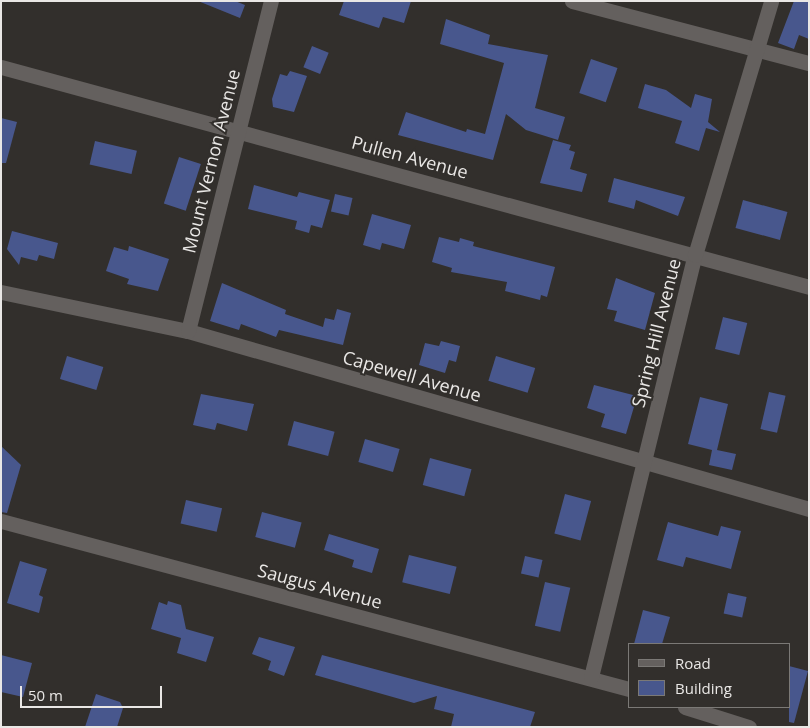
<!DOCTYPE html>
<style>
body{margin:0}
#map{position:relative;width:810px;height:728px;overflow:hidden;background:#322f2c;font-family:"Open Sans",sans-serif}
div>[style]{position:absolute}
.building>*{inset:0;background:#48578d;transform-origin:0 0}
.minor>*{height:15px;margin:-7.5px;padding:0 7.5px;transform-origin:7.5px;border-radius:7.5px;background:#64605e}
span{translate:-50% -50%;white-space:nowrap;text-align:center;line-height:1.15;-webkit-text-stroke:4px #322f2c;paint-order:stroke}
.street-label{font-size:18px;color:#e9e7e5}
.frame{position:absolute;inset:0;border:2px solid #e9e7e5;pointer-events:none}
.legend{position:absolute;left:628px;top:643px;width:162px;height:65px;box-sizing:border-box;background:#322f2c;border:1px solid #7b7976;margin:0;padding:6px 9px;list-style:none;font-size:15px;color:#e9e7e5}
.legend li{display:flex;align-items:center;gap:10px;height:25px}
.legend b{width:25px;border:1px solid #7b7976}
.scale{position:absolute;left:20px;top:686px;width:142px;height:22px;box-sizing:border-box;border:2px solid #e9e7e5;border-top:0;padding-left:6px;font-size:15px;line-height:18px;white-space:nowrap;color:#e9e7e5;-webkit-text-stroke:4px #322f2c;paint-order:stroke}
</style>
<div id="map">
<div class="building">
<i style="clip-path:polygon(198px 1px,235px 1px,245px 5px,240px 18px)"></i>
<i style="clip-path:polygon(344px 1px,411px 1px,404px 23px,383px 17px,379px 28px,339px 15px)"></i>
<i style="clip-path:polygon(794px 1px,809px 1px,809px 39px,799px 35px,794px 49px,778px 43px)"></i>
<i style="clip-path:polygon(446px 19px,490px 35px,488px 44px,548px 55px,535px 108px,565px 117px,558px 140px,526px 130px,506px 114px,493px 160px,398px 135px,406px 112px,466px 132px,467px 129px,485px 134px,504px 63px,440px 44px)"></i>
<i style="left:312px;top:46px;width:18px;height:23px;rotate:22deg"></i>
<i style="left:591px;top:59px;width:28px;height:36px;rotate:19deg"></i>
<i style="clip-path:polygon(290px 71px,307px 76px,294px 112px,273px 107px,272px 99px,280px 74px,287px 76px)"></i>
<i style="clip-path:polygon(645px 84px,666px 90px,691px 108px,695px 94px,712px 99px,708px 122px,720px 132px,706px 128px,699px 151px,675px 143px,682px 121px,638px 108px)"></i>
<i style="clip-path:polygon(1px 118px,17px 122px,6px 163px,1px 163px)"></i>
<i style="clip-path:polygon(553px 140px,571px 145px,569px 150px,575px 152px,570px 169px,587px 174px,582px 192px,540px 183px)"></i>
<i style="left:95px;top:141px;width:43px;height:24px;rotate:13deg"></i>
<i style="left:179px;top:157px;width:23px;height:49px;rotate:18deg"></i>
<i style="clip-path:polygon(614px 178px,685px 197px,678px 216px,636px 200px,634px 209px,608px 202px)"></i>
<i style="clip-path:polygon(254px 185px,297px 197px,299px 192px,330px 200px,322px 228px,311px 225px,309px 233px,295px 229px,297px 221px,248px 209px)"></i>
<i style="left:335px;top:194px;width:18px;height:18px;rotate:13deg"></i>
<i style="left:743px;top:200px;width:46px;height:29px;rotate:15deg"></i>
<i style="clip-path:polygon(372px 214px,411px 225px,404px 249px,382px 243px,380px 250px,363px 245px)"></i>
<i style="clip-path:polygon(12px 231px,58px 243px,54px 259px,39px 255px,37px 261px,21px 257px,19px 265px,7px 249px)"></i>
<i style="clip-path:polygon(439px 237px,459px 242px,460px 238px,474px 242px,473px 246px,555px 267px,547px 297px,541px 295px,540px 300px,505px 291px,507px 282px,451px 272px,452px 268px,432px 262px)"></i>
<i style="clip-path:polygon(129px 246px,169px 259px,158px 291px,127px 284px,129px 279px,106px 271px,114px 247px,128px 251px)"></i>
<i style="clip-path:polygon(616px 278px,655px 293px,645px 330px,614px 321px,617px 311px,607px 309px)"></i>
<i style="clip-path:polygon(222px 283px,286px 310px,285px 314px,323px 327px,325px 318px,334px 320px,337px 309px,351px 313px,343px 345px,279px 330px,276px 337px,241px 324px,239px 330px,210px 321px)"></i>
<i style="left:723px;top:317px;width:25px;height:33px;rotate:14deg"></i>
<i style="clip-path:polygon(441px 341px,460px 346px,456px 362px,449px 360px,445px 373px,419px 365px,425px 343px,439px 346px)"></i>
<i style="left:67px;top:356px;width:38px;height:24px;rotate:17deg"></i>
<i style="left:496px;top:356px;width:41px;height:26px;rotate:17deg"></i>
<i style="clip-path:polygon(594px 385px,633px 395px,636px 400px,626px 434px,601px 427px,605px 414px,587px 408px)"></i>
<i style="left:769px;top:392px;width:17px;height:38px;rotate:13deg"></i>
<i style="clip-path:polygon(201px 394px,254px 404px,247px 431px,217px 423px,215px 430px,193px 425px)"></i>
<i style="clip-path:polygon(700px 397px,728px 404px,717px 450px,736px 454px,732px 470px,709px 465px,712px 450px,688px 444px)"></i>
<i style="left:294px;top:421px;width:42px;height:25px;rotate:15deg"></i>
<i style="left:365px;top:439px;width:36px;height:24px;rotate:16deg"></i>
<i style="clip-path:polygon(1px 446px,21px 465px,7px 513px,1px 512px)"></i>
<i style="left:430px;top:458px;width:43px;height:28px;rotate:15deg"></i>
<i style="left:565px;top:494px;width:27px;height:41px;rotate:15deg"></i>
<i style="left:186px;top:500px;width:37px;height:24px;rotate:13deg"></i>
<i style="left:262px;top:512px;width:41px;height:26px;rotate:15deg"></i>
<i style="clip-path:polygon(668px 522px,718px 536px,721px 526px,741px 531px,731px 569px,686px 557px,683px 567px,657px 560px)"></i>
<i style="clip-path:polygon(329px 534px,379px 549px,372px 573px,352px 567px,354px 560px,324px 550px)"></i>
<i style="left:409px;top:555px;width:49px;height:28px;rotate:14deg"></i>
<i style="left:525px;top:556px;width:18px;height:18px;rotate:13deg"></i>
<i style="clip-path:polygon(20px 561px,47px 569px,39px 595px,43px 597px,39px 613px,7px 603px)"></i>
<i style="left:545px;top:582px;width:26px;height:45px;rotate:13deg"></i>
<i style="left:728px;top:593px;width:19px;height:21px;rotate:12deg"></i>
<i style="clip-path:polygon(168px 601px,181px 605px,186px 629px,214px 637px,206px 662px,177px 653px,181px 638px,151px 629px,159px 602px,167px 605px)"></i>
<i style="clip-path:polygon(643px 610px,670px 617px,662px 644px,634px 644px)"></i>
<i style="clip-path:polygon(259px 637px,295px 647px,284px 676px,268px 670px,271px 661px,252px 654px)"></i>
<i style="clip-path:polygon(1px 655px,32px 663px,23px 697px,1px 692px)"></i>
<i style="clip-path:polygon(322px 655px,535px 712px,530px 727px,451px 727px,454px 714px,434px 709px,437px 696px,414px 703px,315px 675px)"></i>
<i style="clip-path:polygon(789px 666px,808px 671px,794px 723px,789px 722px)"></i>
<i style="clip-path:polygon(96px 694px,120px 702px,123px 708px,117px 727px,85px 727px)"></i>
</div>
<div class="minor">
<i style="left:572px;top:1px;width:245px;rotate:14.7deg"></i>
<i style="left:1px;top:67px;width:837px;rotate:15.23deg"></i>
<i style="left:1px;top:292px;width:191px;rotate:11.8deg"></i>
<i style="left:188px;top:331px;width:646px;rotate:15.99deg"></i>
<i style="left:188px;top:331px;width:340px;rotate:-75.9deg"></i>
<i style="left:1px;top:521px;width:650px;rotate:14.98deg"></i>
<i style="left:591px;top:677px;width:435px;rotate:-76.2deg"></i>
<i style="left:695px;top:255px;width:265px;rotate:-73.3deg"></i>
<i style="left:685px;top:707px;width:67px;rotate:17.4deg"></i>
</div>
<div class="street-label">
<span style="left:410px;top:157px;rotate:15deg">Pullen Avenue</span>
<span style="left:211px;top:161px;rotate:-76deg">Mount Vernon Avenue</span>
<span style="left:656px;top:333px;rotate:-76deg">Spring Hill Avenue</span>
<span style="left:412px;top:376px;rotate:16deg">Capewell Avenue</span>
<span style="left:320px;top:586px;rotate:15deg">Saugus Avenue</span>
</div>
<div class="frame"></div>
<ul class="legend">
<li><b style="height:6px;background:#64605e"></b>Road</li>
<li><b style="height:14px;background:#48578d"></b>Building</li>
</ul>
<div class="scale">50 m</div>
</div>
